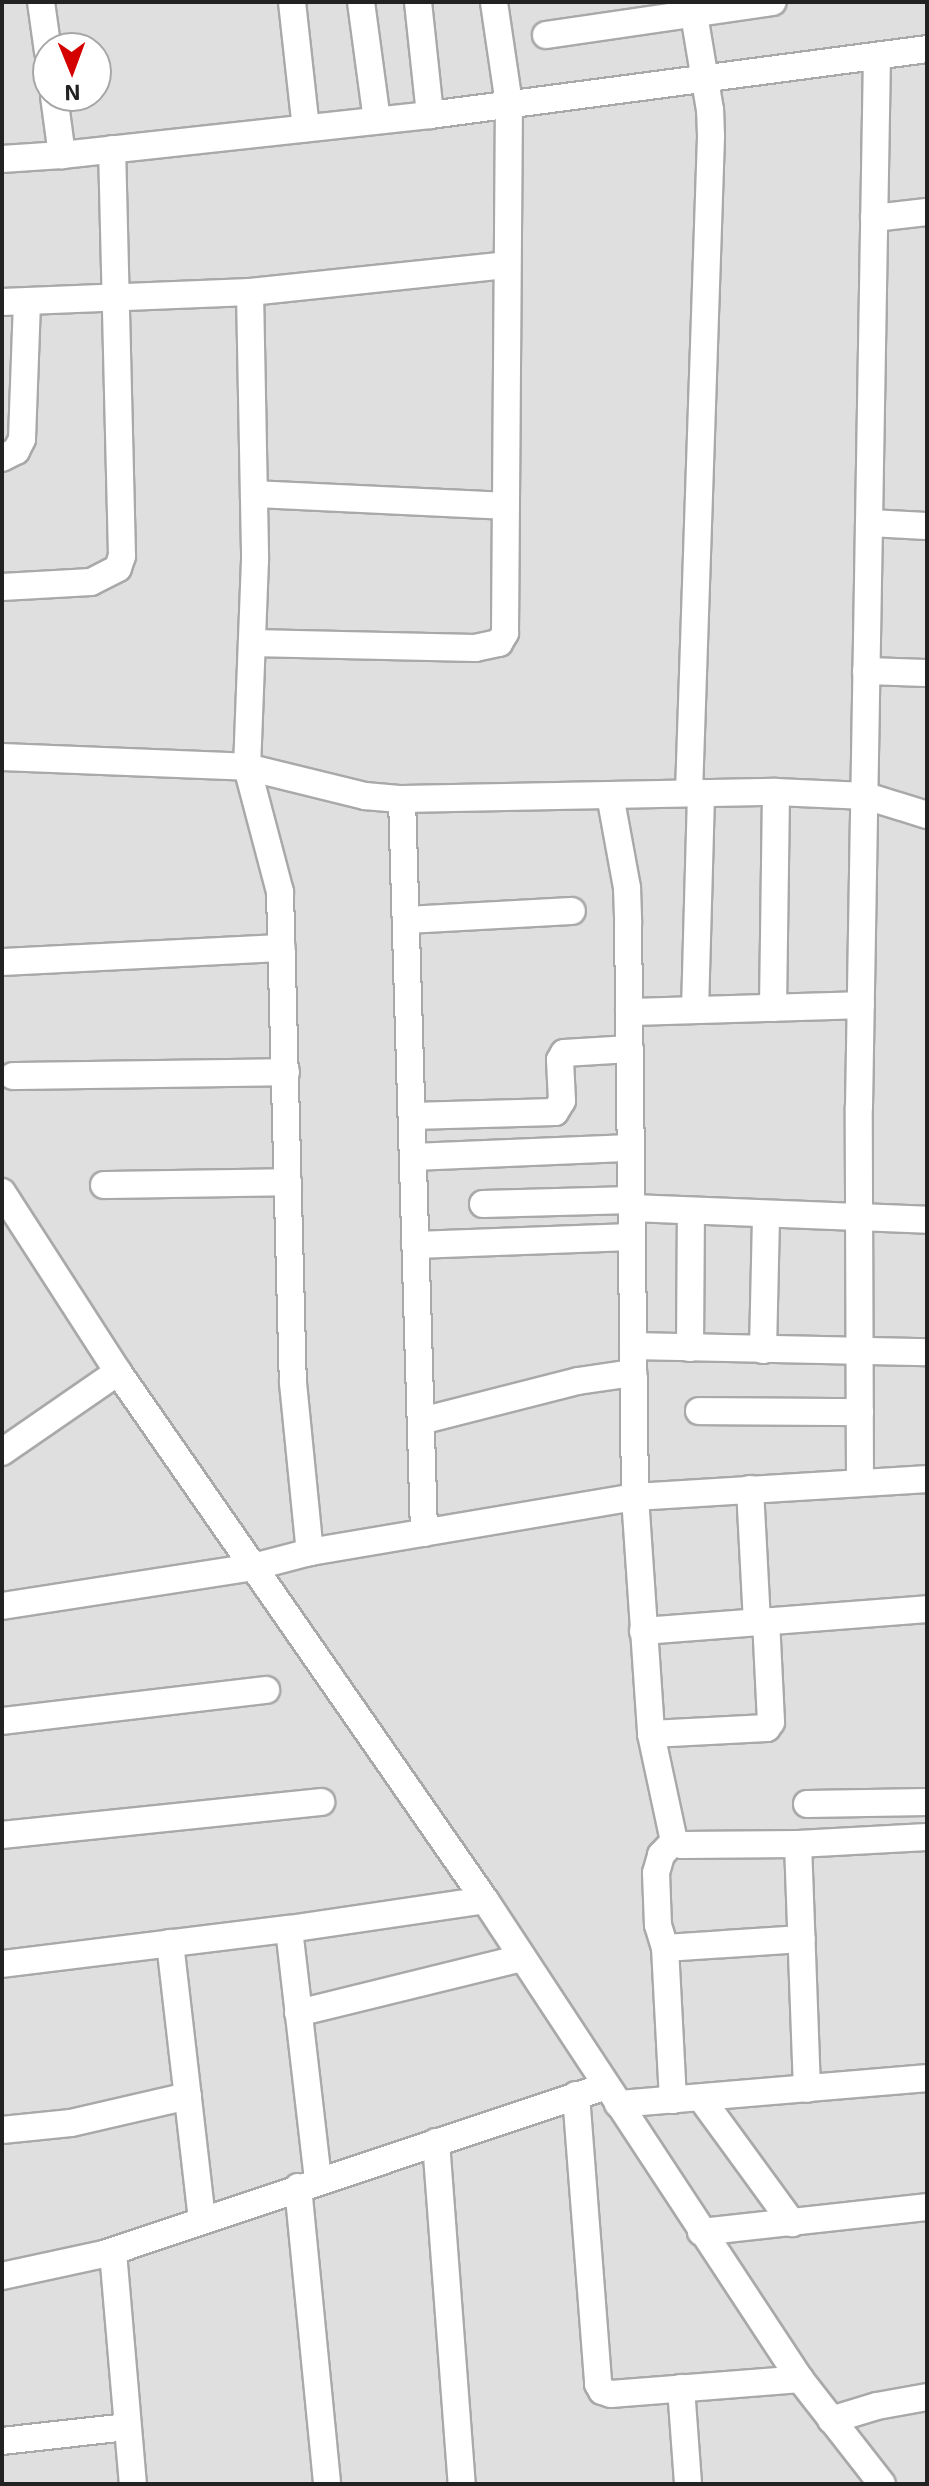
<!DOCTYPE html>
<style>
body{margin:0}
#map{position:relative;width:929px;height:2486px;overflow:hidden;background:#f2efe9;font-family:"Exo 2",sans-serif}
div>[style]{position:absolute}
.residential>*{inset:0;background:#e0dfdf}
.roads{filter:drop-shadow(2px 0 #a9a9a9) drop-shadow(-2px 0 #a9a9a9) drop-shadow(0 2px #a9a9a9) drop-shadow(0 -2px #a9a9a9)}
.minor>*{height:26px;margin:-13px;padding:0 13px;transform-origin:13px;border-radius:13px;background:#fff}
span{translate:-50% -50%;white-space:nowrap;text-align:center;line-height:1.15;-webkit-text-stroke:6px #fff;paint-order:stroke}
.frame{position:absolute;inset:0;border:4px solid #222;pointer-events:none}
.north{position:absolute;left:32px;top:32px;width:80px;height:80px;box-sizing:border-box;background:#fff;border:2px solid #a7a7a7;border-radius:50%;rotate:179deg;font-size:22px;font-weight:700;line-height:32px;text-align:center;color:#222}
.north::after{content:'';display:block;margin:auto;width:28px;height:36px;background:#d40000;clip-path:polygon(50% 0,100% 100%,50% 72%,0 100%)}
</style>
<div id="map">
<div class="residential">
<i style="clip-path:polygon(evenodd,2px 2px,927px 2px,927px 2484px,2px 2484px,2px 2px,48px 48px,96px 48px,96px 96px,48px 96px,48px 48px)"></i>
</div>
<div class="roads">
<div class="minor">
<i style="left:41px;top:2px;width:50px;rotate:82deg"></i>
<i style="left:292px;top:2px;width:127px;rotate:83.7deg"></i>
<i style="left:361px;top:2px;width:119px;rotate:82.3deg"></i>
<i style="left:418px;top:2px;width:114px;rotate:83.9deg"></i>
<i style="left:546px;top:35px;width:229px;rotate:-8.3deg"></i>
<i style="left:54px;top:96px;width:60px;rotate:82.3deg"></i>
<i style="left:62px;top:155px;width:370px;rotate:-6.2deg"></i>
<i style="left:430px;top:115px;width:501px;rotate:-7.56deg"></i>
<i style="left:2px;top:159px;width:60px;rotate:-3.8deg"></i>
<i style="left:874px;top:218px;width:53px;rotate:-6.5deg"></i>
<i style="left:250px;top:292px;width:268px;rotate:88.9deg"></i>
<i style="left:255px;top:560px;width:207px;rotate:92.2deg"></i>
<i style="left:247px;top:767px;width:129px;rotate:75.2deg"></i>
<i style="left:280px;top:892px;width:491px;rotate:88.5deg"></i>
<i style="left:293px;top:1383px;width:170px;rotate:84.3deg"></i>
<i style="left:2px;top:302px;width:248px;rotate:-2.3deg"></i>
<i style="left:250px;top:292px;width:258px;rotate:-6deg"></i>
<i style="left:2px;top:458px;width:16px;rotate:-27deg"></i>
<i style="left:16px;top:451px;width:13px;rotate:-63deg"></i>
<i style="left:22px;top:439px;width:137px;rotate:-87.9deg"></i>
<i style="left:254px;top:494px;width:252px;rotate:2.7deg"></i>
<i style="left:869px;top:523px;width:58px;rotate:3deg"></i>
<i style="left:2px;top:587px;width:89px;rotate:-3.2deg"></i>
<i style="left:91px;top:582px;width:30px;rotate:-27deg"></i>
<i style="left:118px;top:568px;width:13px;rotate:-72deg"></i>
<i style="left:122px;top:556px;width:407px;rotate:-91.4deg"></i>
<i style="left:252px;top:643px;width:223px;rotate:1.3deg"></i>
<i style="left:475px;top:648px;width:25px;rotate:-12deg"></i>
<i style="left:499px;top:643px;width:12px;rotate:-59deg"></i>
<i style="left:505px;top:633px;width:529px;rotate:-89.57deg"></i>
<i style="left:509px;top:104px;width:103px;rotate:-98.4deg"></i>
<i style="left:866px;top:671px;width:61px;rotate:1.9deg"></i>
<i style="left:2px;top:757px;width:245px;rotate:2.3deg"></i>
<i style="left:247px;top:767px;width:122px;rotate:13.8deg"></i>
<i style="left:365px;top:796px;width:37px;rotate:5deg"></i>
<i style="left:402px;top:799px;width:374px;rotate:-1.1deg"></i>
<i style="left:776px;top:792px;width:90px;rotate:2.5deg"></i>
<i style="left:866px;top:796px;width:64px;rotate:17.3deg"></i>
<i style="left:689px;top:793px;width:657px;rotate:-88.08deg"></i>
<i style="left:711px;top:136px;width:26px;rotate:-92deg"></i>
<i style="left:710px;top:110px;width:97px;rotate:-99.5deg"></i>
<i style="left:610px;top:795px;width:95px;rotate:79.6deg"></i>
<i style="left:627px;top:888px;width:35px;rotate:88deg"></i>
<i style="left:628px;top:923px;width:574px;rotate:89.3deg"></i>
<i style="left:635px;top:1497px;width:238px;rotate:86.1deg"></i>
<i style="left:651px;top:1734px;width:109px;rotate:77.9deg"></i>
<i style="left:674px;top:1841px;width:9px;rotate:27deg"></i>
<i style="left:682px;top:1845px;width:116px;rotate:-0.5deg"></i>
<i style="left:798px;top:1844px;width:129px;rotate:-3.1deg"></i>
<i style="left:402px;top:799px;width:734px;rotate:88.28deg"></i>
<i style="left:406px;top:920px;width:166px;rotate:-3.1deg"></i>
<i style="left:2px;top:962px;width:280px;rotate:-2.9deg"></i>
<i style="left:773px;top:1008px;width:216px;rotate:-89.2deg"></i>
<i style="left:695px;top:1010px;width:217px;rotate:-88.4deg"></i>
<i style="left:629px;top:1012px;width:232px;rotate:-1.7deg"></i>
<i style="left:13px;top:1076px;width:273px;rotate:-0.8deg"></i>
<i style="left:412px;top:1116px;width:143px;rotate:-1.6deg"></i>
<i style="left:555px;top:1112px;width:13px;rotate:-58deg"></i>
<i style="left:562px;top:1101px;width:41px;rotate:-92.8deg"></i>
<i style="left:560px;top:1060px;width:8px;rotate:-60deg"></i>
<i style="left:564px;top:1053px;width:66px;rotate:-3.5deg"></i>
<i style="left:413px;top:1157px;width:218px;rotate:-2.4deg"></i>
<i style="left:104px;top:1185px;width:184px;rotate:-0.9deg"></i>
<i style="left:2px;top:1192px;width:214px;rotate:57.2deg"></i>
<i style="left:118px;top:1372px;width:643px;rotate:55.2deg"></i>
<i style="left:485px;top:1900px;width:573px;rotate:56.67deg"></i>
<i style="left:800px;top:2379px;width:133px;rotate:52deg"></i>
<i style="left:483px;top:1204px;width:149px;rotate:-1.5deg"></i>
<i style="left:632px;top:1208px;width:295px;rotate:2.3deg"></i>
<i style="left:415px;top:1245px;width:217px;rotate:-2.1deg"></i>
<i style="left:633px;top:1346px;width:294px;rotate:1.2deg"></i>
<i style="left:690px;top:1348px;width:137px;rotate:-89.6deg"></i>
<i style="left:763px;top:1350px;width:136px;rotate:-88.7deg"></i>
<i style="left:699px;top:1411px;width:161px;rotate:0.4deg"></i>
<i style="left:421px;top:1421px;width:162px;rotate:-14.3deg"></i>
<i style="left:578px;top:1381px;width:56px;rotate:-8.3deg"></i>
<i style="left:2px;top:1452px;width:141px;rotate:-34.6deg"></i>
<i style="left:860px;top:1481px;width:374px;rotate:-90.2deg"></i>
<i style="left:859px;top:1107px;width:1051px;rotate:-89.02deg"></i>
<i style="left:750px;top:1489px;width:133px;rotate:87deg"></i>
<i style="left:2px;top:1606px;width:254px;rotate:-8.8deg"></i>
<i style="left:253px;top:1567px;width:59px;rotate:-14.7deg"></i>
<i style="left:310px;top:1552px;width:330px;rotate:-9.6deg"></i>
<i style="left:635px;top:1497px;width:293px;rotate:-3.5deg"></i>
<i style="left:643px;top:1631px;width:285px;rotate:-4.4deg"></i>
<i style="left:2px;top:1721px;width:266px;rotate:-6.7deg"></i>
<i style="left:651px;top:1734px;width:116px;rotate:-3deg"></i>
<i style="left:767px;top:1728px;width:7px;rotate:-56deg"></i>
<i style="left:771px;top:1722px;width:101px;rotate:-92.8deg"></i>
<i style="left:807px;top:1804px;width:120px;rotate:-1deg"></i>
<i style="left:2px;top:1835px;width:321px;rotate:-5.9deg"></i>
<i style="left:798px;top:1844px;width:245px;rotate:87.9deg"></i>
<i style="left:289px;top:1929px;width:254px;rotate:83.4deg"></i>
<i style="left:170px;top:1943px;width:279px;rotate:83.4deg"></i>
<i style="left:665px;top:1948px;width:24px;rotate:-107deg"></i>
<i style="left:658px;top:1925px;width:52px;rotate:-92.2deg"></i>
<i style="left:656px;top:1873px;width:19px;rotate:-74deg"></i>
<i style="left:661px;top:1855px;width:19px;rotate:-47deg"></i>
<i style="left:2px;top:1964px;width:289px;rotate:-7deg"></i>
<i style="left:289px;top:1929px;width:198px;rotate:-8.4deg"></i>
<i style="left:298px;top:2013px;width:231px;rotate:-13.8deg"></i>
<i style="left:576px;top:2095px;width:290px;rotate:85.6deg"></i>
<i style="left:598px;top:2384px;width:8px;rotate:60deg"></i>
<i style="left:602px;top:2391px;width:9px;rotate:18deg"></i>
<i style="left:611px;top:2394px;width:190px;rotate:-4.5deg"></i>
<i style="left:701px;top:2098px;width:155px;rotate:53.9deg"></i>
<i style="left:673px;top:2100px;width:152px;rotate:-93deg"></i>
<i style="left:665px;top:1948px;width:137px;rotate:-3.8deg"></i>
<i style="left:618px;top:2104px;width:310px;rotate:-4.8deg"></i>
<i style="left:2px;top:2130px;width:69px;rotate:-5.8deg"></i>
<i style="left:71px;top:2123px;width:120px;rotate:-13deg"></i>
<i style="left:436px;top:2142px;width:343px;rotate:85.7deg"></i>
<i style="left:298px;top:2187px;width:298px;rotate:84.4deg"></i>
<i style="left:701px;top:2232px;width:227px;rotate:-6.3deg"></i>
<i style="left:113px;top:2252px;width:233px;rotate:85.1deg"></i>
<i style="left:2px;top:2276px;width:104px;rotate:-12.2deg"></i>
<i style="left:104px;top:2254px;width:529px;rotate:-18.5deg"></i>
<i style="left:681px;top:2388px;width:96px;rotate:85.8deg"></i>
<i style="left:831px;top:2420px;width:48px;rotate:-16.9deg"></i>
<i style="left:877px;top:2406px;width:51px;rotate:-10.2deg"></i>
<i style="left:2px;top:2441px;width:126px;rotate:-6.4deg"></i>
</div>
</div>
<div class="frame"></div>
<div class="north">N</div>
</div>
